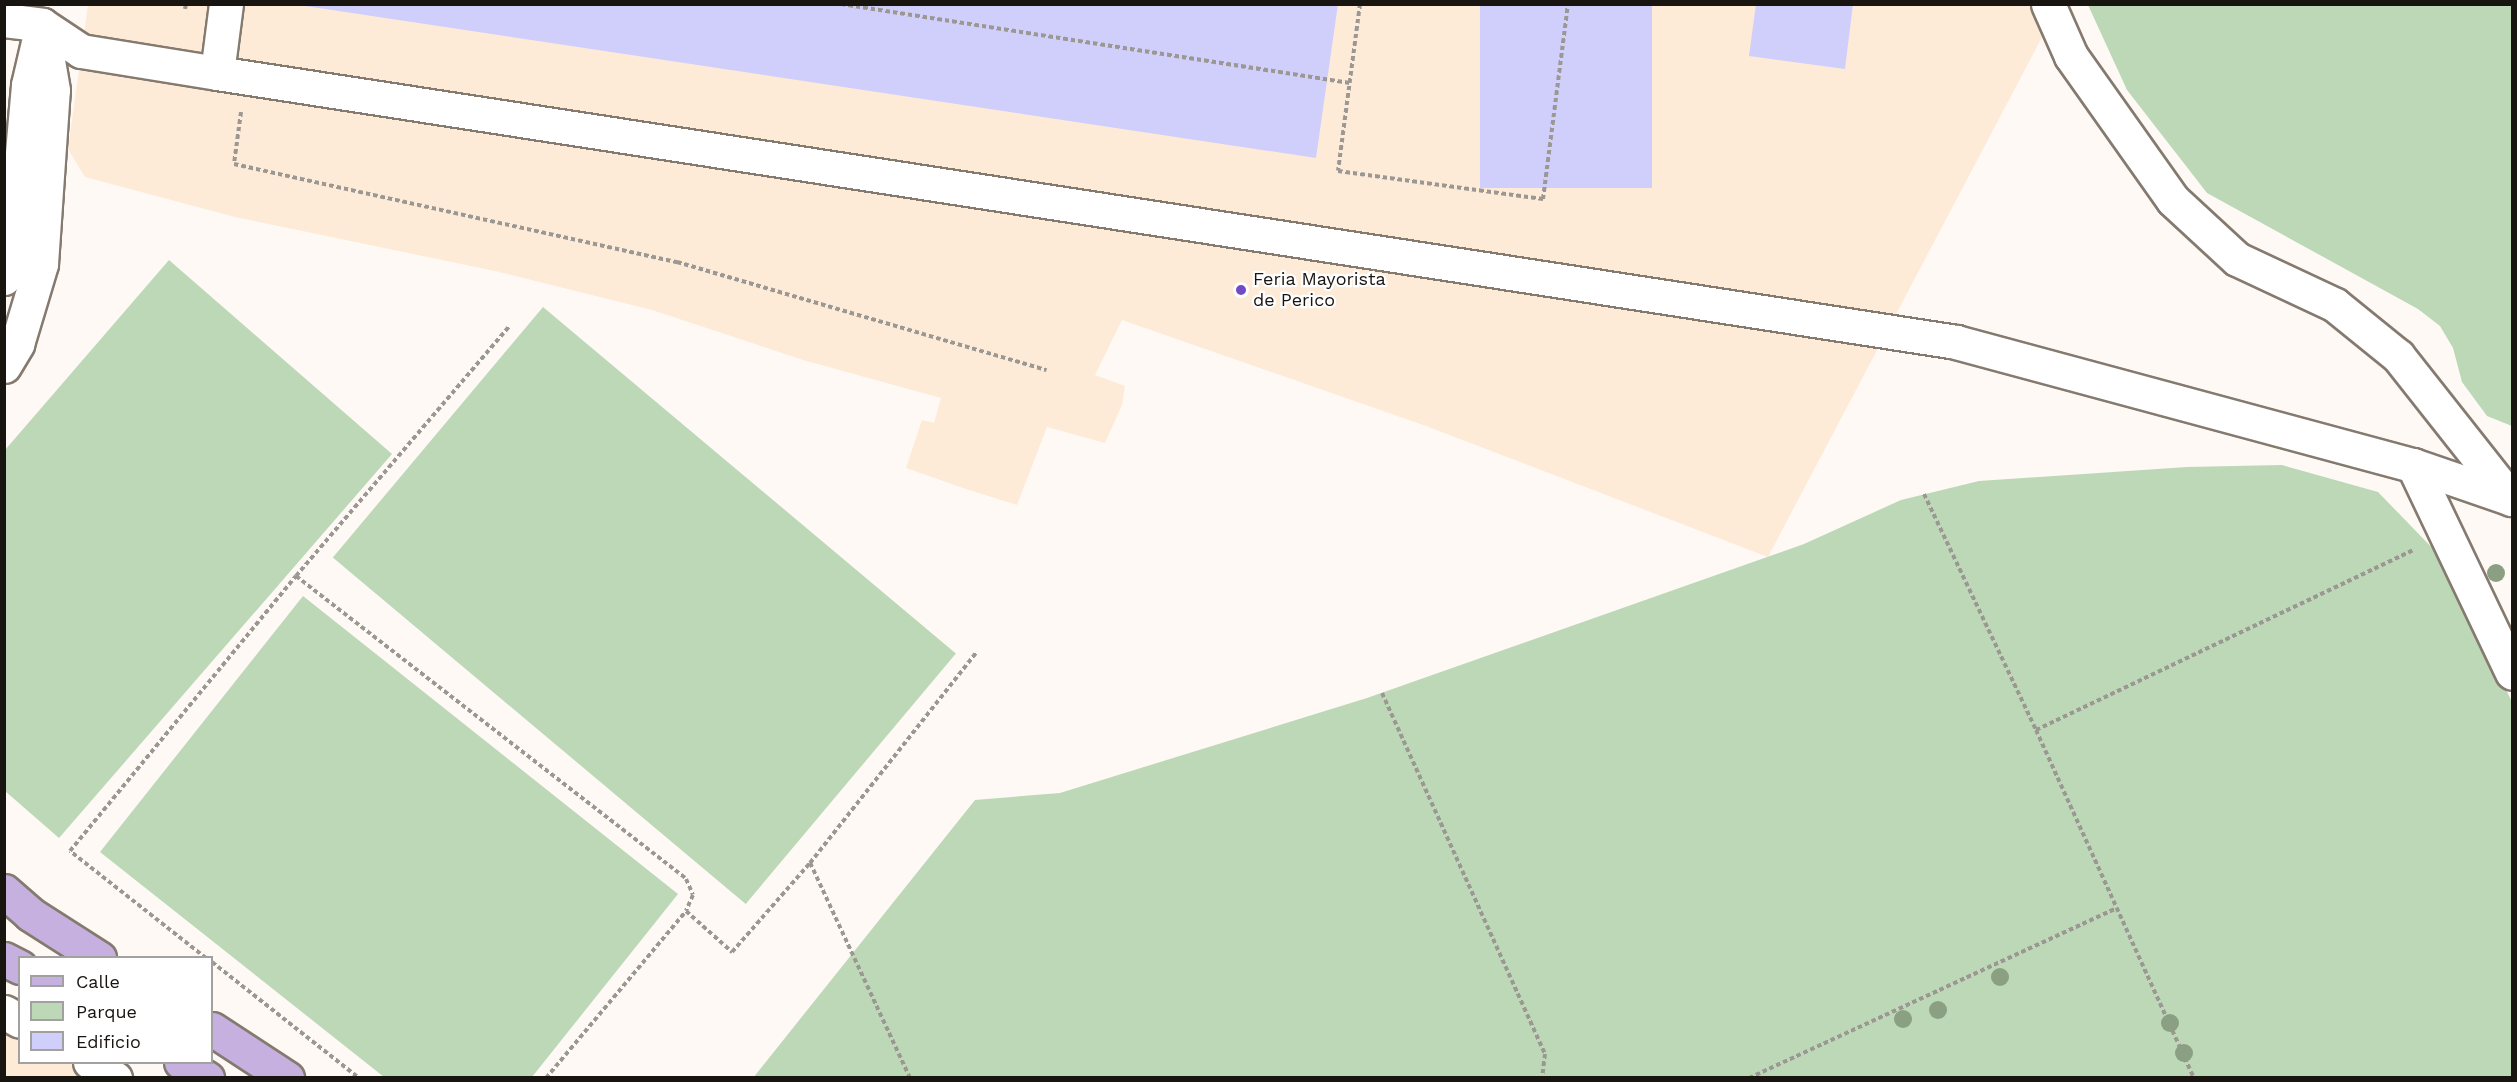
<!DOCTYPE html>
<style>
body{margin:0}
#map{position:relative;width:2517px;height:1082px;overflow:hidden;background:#fef9f4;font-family:"Work Sans",sans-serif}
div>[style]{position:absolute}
.built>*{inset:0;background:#fdebd8}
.green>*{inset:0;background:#bcd8b7;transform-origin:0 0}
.building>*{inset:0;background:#d0cffb;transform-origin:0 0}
.path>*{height:4px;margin-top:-2px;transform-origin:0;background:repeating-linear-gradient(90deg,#9b9792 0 4.5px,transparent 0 7.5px)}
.roads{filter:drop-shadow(2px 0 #857a6f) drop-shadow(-2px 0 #857a6f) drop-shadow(0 2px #857a6f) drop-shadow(0 -2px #857a6f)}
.minor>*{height:33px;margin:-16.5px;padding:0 16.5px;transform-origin:16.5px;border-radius:16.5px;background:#fff}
.major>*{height:33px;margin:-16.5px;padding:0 16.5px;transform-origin:16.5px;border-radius:16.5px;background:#c5b0df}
.trees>*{width:18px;height:18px;margin:-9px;border-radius:50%;background:#8ba083}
.dots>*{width:16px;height:16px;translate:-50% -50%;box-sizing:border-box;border:3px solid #fff;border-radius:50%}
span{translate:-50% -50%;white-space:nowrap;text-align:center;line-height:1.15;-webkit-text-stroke:4.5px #fff;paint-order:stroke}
.poi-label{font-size:18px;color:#181410}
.left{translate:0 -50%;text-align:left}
.frame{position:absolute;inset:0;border:6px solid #181410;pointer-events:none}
.legend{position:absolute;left:18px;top:956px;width:195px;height:108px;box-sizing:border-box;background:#fff;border:2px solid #a3a19f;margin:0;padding:8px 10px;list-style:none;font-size:18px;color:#181410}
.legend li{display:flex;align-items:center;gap:12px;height:30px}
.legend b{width:30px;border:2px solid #a3a19f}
</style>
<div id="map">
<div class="built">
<i style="clip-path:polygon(88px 5px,2059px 5px,1768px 557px,1426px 426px,1122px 320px,1095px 375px,1125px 386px,1122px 405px,1105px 443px,1047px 427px,1017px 505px,963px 488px,906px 468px,922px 420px,934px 423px,941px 398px,803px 360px,652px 310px,495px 271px,235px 217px,85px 177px,68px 149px)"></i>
<i style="clip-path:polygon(4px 994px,19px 1004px,20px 1062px,114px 1063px,138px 1077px,5px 1077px)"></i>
</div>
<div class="green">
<i style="clip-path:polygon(2088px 5px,2512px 5px,2512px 426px,2487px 416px,2462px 382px,2453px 348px,2440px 326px,2418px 309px,2207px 193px,2127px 90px)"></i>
<i style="clip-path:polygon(169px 260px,392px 454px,59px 838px,5px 791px,5px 450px)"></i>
<i style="left:543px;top:307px;width:539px;height:327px;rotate:40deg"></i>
<i style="clip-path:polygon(2282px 465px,2378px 492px,2443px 559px,2512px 702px,2512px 1077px,753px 1078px,975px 800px,1060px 793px,1367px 698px,1804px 544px,1901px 500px,1979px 481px,2187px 467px)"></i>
<i style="clip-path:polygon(303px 596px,678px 894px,532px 1077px,384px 1077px,100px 852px)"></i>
</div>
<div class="building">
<i style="clip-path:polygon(292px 4px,1338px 4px,1316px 158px)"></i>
<i style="clip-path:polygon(1756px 4px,1853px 4px,1845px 69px,1749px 56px)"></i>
<i style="left:1480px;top:5px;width:172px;height:183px"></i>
</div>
<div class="path">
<i style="left:841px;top:4px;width:515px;rotate:8.82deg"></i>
<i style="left:1360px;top:4px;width:168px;rotate:97.5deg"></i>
<i style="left:1338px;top:171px;width:207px;rotate:7.8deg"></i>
<i style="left:1543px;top:199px;width:197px;rotate:-82.7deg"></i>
<i style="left:185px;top:9px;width:5px;rotate:-79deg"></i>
<i style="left:241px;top:112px;width:52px;rotate:97.7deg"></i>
<i style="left:234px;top:164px;width:454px;rotate:12.5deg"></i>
<i style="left:677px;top:262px;width:385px;rotate:16.3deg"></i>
<i style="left:1924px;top:494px;width:261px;rotate:64.6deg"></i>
<i style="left:2036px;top:730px;width:382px;rotate:65.6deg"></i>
<i style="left:296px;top:576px;width:494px;rotate:37.8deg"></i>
<i style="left:686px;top:879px;width:17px;rotate:66deg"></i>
<i style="left:693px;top:895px;width:17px;rotate:114deg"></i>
<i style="left:1382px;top:693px;width:396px;rotate:65.7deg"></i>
<i style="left:1545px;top:1054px;width:24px;rotate:97deg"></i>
<i style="left:2036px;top:730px;width:419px;rotate:-25.5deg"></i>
<i style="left:206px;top:958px;width:173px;rotate:-141.8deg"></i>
<i style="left:70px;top:851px;width:356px;rotate:-50.6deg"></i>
<i style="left:296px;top:576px;width:328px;rotate:-49.5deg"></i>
<i style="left:212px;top:962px;width:187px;rotate:38.3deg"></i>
<i style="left:546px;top:1078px;width:218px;rotate:-50deg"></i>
<i style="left:686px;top:911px;width:62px;rotate:41.7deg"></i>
<i style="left:732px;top:952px;width:118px;rotate:-48.8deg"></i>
<i style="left:910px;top:1078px;width:237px;rotate:-114.9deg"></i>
<i style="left:810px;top:863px;width:268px;rotate:-51.7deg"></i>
<i style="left:1749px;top:1078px;width:405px;rotate:-24.8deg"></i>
</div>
<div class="roads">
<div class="minor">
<i style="left:2048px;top:4px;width:57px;rotate:66.1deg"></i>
<i style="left:2071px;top:56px;width:176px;rotate:54.7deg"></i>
<i style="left:2173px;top:200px;width:87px;rotate:42.7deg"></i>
<i style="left:2237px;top:259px;width:108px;rotate:25.1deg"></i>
<i style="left:2335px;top:305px;width:81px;rotate:39deg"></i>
<i style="left:2398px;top:356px;width:182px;rotate:51.7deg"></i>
<i style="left:4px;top:20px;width:38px;rotate:7deg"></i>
<i style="left:42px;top:25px;width:47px;rotate:33.7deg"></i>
<i style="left:81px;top:51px;width:138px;rotate:9.2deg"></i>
<i style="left:217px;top:73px;width:70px;rotate:-82.6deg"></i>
<i style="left:217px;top:73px;width:1760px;rotate:8.79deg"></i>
<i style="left:1956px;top:342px;width:473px;rotate:15.1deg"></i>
<i style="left:2413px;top:465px;width:105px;rotate:19deg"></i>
<i style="left:4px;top:278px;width:37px;rotate:-74deg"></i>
<i style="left:14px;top:242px;width:158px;rotate:-84.9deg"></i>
<i style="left:28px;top:85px;width:44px;rotate:-76.9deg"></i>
<i style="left:4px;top:366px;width:26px;rotate:-59deg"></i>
<i style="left:17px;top:344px;width:84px;rotate:-73.3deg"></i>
<i style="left:41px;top:264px;width:174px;rotate:-86.1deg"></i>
<i style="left:53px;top:90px;width:66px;rotate:-99.6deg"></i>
<i style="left:2413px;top:465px;width:230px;rotate:64.5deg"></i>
<i style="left:4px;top:1012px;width:18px;rotate:29deg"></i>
<i style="left:90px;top:1062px;width:30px;rotate:33deg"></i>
</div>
<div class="major">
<i style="left:4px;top:891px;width:35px;rotate:41deg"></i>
<i style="left:30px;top:914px;width:82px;rotate:32.5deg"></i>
<i style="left:4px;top:959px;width:18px;rotate:27deg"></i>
<i style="left:212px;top:1029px;width:90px;rotate:33.2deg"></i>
<i style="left:181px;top:1062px;width:31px;rotate:32deg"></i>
</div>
</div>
<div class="trees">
<i style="left:2496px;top:573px"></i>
<i style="left:2000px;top:977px"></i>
<i style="left:1938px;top:1010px"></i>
<i style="left:1903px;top:1019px"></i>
<i style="left:2170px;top:1023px"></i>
<i style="left:2184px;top:1053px"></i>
</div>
<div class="dots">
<i style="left:1241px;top:290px;background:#714bc3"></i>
</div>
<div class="poi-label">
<span class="left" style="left:1253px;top:290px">Feria Mayorista<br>de Perico</span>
</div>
<div class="frame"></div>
<ul class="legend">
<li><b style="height:8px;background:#c5b0df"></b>Calle</li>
<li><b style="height:16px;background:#bcd8b7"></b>Parque</li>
<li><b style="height:16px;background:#d0cffb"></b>Edificio</li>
</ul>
</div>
